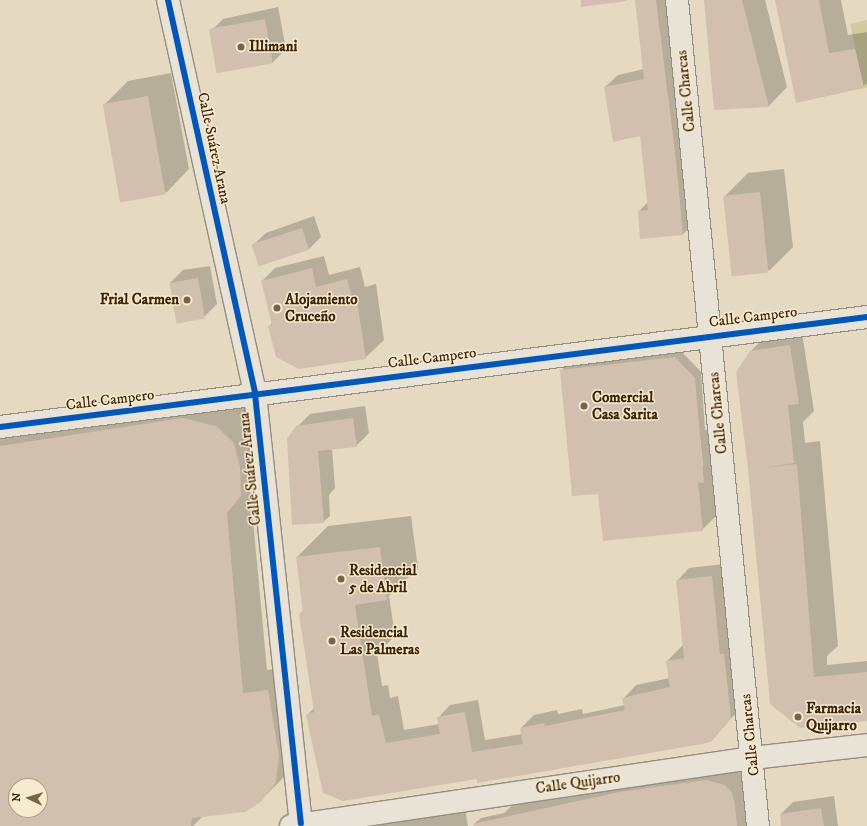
<!DOCTYPE html>
<meta charset="utf-8">
<style>
body{margin:0}
#map{position:relative;width:867px;height:826px;overflow:hidden;background:#e5d9c2;font-family:"IM FELL DW Pica",serif}
div>[style]{position:absolute}
.green>*{inset:0;background:#d2cba2}
.shadow>*{inset:0;background:#0003}
.building>*{inset:0;background:#d1c0ae;transform-origin:0 0}
.roads{filter:drop-shadow(1px 0 #978d7d) drop-shadow(-1px 0 #978d7d) drop-shadow(0 1px #978d7d) drop-shadow(0 -1px #978d7d)}
.minor>*{height:22px;margin:-11px;padding:0 11px;transform-origin:11px;border-radius:11px;background:#e9e3d7}
.tertiary>*{height:22px;margin:-11px;padding:0 11px;transform-origin:11px;border-radius:11px;background:#e9e3d7}
.cycleway>*{height:6px;margin:-3px;padding:0 3px;transform-origin:3px;border-radius:3px;background:#0057b8}
.dots>*{width:11px;height:11px;translate:-50% -50%;box-sizing:border-box;border:2px solid #f7eace;border-radius:50%}
span{translate:-50% -50%;white-space:nowrap;text-align:center;line-height:1.15;-webkit-text-stroke:3px #f7eace;paint-order:stroke}
.poi-label{font-size:15px;color:#3d2406;font-weight:700}
.left{translate:0 -50%;text-align:left}
.right{translate:-100% -50%;text-align:right}
.street-label{font-size:15px;color:#3d2406}
.north{position:absolute;left:8px;top:778px;width:40px;height:40px;box-sizing:border-box;background:#f7eace;border:1px solid #ad9b7e;border-radius:50%;rotate:274deg;font-size:11px;font-weight:700;line-height:16px;text-align:center;color:#3d2406}
.north::after{content:'';display:block;margin:auto;width:14px;height:18px;background:#786348;clip-path:polygon(50% 0,100% 100%,50% 72%,0 100%)}
</style>
<div id="map">
<div class="green">
<i style="clip-path:polygon(867px 20px,867px 88px,864px 88px,850px 24px)"></i>
</div>
<div class="shadow">
<i style="clip-path:polygon(636px 0,670px 0,696px 221px,683px 234px,641px 238px,639px 211px,648px 202px,641px 135px,605px 87px,618px 75px,644px 69px)"></i>
<i style="clip-path:polygon(705px 0,765px 0,787px 87px,769px 106px,715px 109px)"></i>
<i style="clip-path:polygon(776px 0,841px 0,848px 35px,867px 32px,867px 83px,863px 87px)"></i>
<i style="clip-path:polygon(278px 7px,286px 49px,273px 62px,217px 72px,210px 32px,223px 19px)"></i>
<i style="clip-path:polygon(171px 73px,189px 169px,166px 193px,104px 105px,128px 81px)"></i>
<i style="clip-path:polygon(784px 169px,793px 247px,769px 271px,724px 197px,748px 173px)"></i>
<i style="clip-path:polygon(314px 216px,321px 237px,308px 250px,253px 245px,266px 233px)"></i>
<i style="clip-path:polygon(324px 256px,329px 275px,360px 267px,365px 287px,376px 284px,384px 340px,365px 358px,269px 326px,272px 323px,262px 281px,275px 268px)"></i>
<i style="clip-path:polygon(210px 266px,217px 304px,204px 317px,170px 283px,183px 270px)"></i>
<i style="clip-path:polygon(802px 332px,814px 411px,803px 422px,805px 443px,820px 441px,838px 646px,827px 656px,827px 665px,867px 661px,867px 720px,771px 704px,751px 351px,764px 338px)"></i>
<i style="clip-path:polygon(evenodd,681px 351px,701px 372px,705px 430px,712px 429px,721px 511px,702px 530px,599px 494px,561px 371px,574px 358px,681px 351px,700px 436px,703px 466px,701px 466px,698px 437px,700px 436px)"></i>
<i style="clip-path:polygon(evenodd,240px 402px,258px 419px,264px 472px,250px 488px,267px 670px,291px 667px,302px 731px,299px 757px,285px 776px,261px 800px,204px 815px,193px 826px,0 826px,0 426px,240px 402px,16px 786px,40px 786px,40px 810px,16px 810px,16px 786px)"></i>
<i style="clip-path:polygon(365px 406px,369px 433px,356px 446px,332px 448px,335px 488px,329px 495px,330px 516px,323px 522px,297px 427px,310px 414px)"></i>
<i style="clip-path:polygon(411px 516px,418px 568px,389px 596px,395px 636px,377px 654px,382px 686px,388px 685px,390px 698px,398px 696px,404px 730px,439px 724px,438px 718px,450px 705px,478px 700px,485px 740px,522px 734px,521px 728px,534px 715px,557px 710px,558px 714px,582px 709px,583px 714px,625px 705px,624px 698px,636px 685px,670px 678px,667px 661px,683px 645px,677px 581px,689px 568px,724px 564px,754px 694px,710px 741px,478px 777px,307px 715px,314px 708px,300px 614px,304px 610px,297px 557px,328px 526px)"></i>
<i style="clip-path:polygon(754px 768px,762px 826px,475px 826px,474px 824px,481px 818px,504px 813px,517px 801px)"></i>
<i style="clip-path:polygon(834px 796px,838px 826px,782px 826px,781px 814px,793px 802px)"></i>
<i style="clip-path:polygon(463px 797px,468px 826px,348px 826px)"></i>
</div>
<div class="building">
<i style="clip-path:polygon(581px 0,626px 0,627px 1px,581px 7px)"></i>
<i style="clip-path:polygon(635px 0,656px 0,676px 160px,683px 235px,640px 239px,638px 211px,648px 210px,640px 136px,613px 142px,604px 87px,644px 79px)"></i>
<i style="clip-path:polygon(704px 0,742px 0,769px 107px,714px 110px)"></i>
<i style="clip-path:polygon(775px 0,819px 0,829px 53px,855px 49px,864px 88px,796px 103px)"></i>
<i style="left:265px;top:19px;width:45px;height:57px;rotate:80deg"></i>
<i style="left:148px;top:96px;width:100px;height:46px;rotate:80deg"></i>
<i style="left:760px;top:192px;width:81px;height:37px;rotate:84deg"></i>
<i style="left:302px;top:228px;width:23px;height:53px;rotate:72deg"></i>
<i style="clip-path:polygon(312px 268px,316px 287px,347px 279px,354px 304px,357px 302px,366px 359px,299px 369px,276px 357px,268px 326px,272px 325px,261px 281px)"></i>
<i style="left:198px;top:278px;width:41px;height:29px;rotate:80deg"></i>
<i style="clip-path:polygon(790px 345px,799px 404px,788px 405px,794px 463px,763px 468px,797px 464px,814px 677px,867px 672px,867px 721px,800px 728px,770px 704px,748px 469px,736px 372px,750px 351px)"></i>
<i style="clip-path:polygon(675px 357px,695px 378px,704px 483px,698px 483px,703px 531px,603px 541px,598px 494px,572px 496px,560px 370px)"></i>
<i style="clip-path:polygon(evenodd,183px 418px,216px 426px,234px 443px,240px 467px,241px 496px,227px 513px,243px 693px,268px 690px,279px 756px,276px 782px,262px 801px,245px 812px,192px 818px,191px 826px,0 826px,0 446px,183px 418px,16px 786px,40px 786px,40px 810px,16px 810px,16px 786px)"></i>
<i style="clip-path:polygon(353px 418px,357px 447px,318px 451px,324px 523px,292px 525px,287px 439px,296px 426px)"></i>
<i style="clip-path:polygon(380px 547px,387px 600px,355px 605px,372px 716px,379px 714px,386px 743px,440px 734px,437px 717px,465px 712px,472px 752px,523px 744px,520px 728px,544px 723px,545px 726px,625px 710px,622px 698px,670px 687px,666px 661px,684px 658px,676px 580px,712px 576px,720px 654px,724px 654px,731px 719px,711px 742px,702px 744px,477px 783px,477px 779px,343px 801px,323px 793px,306px 715px,314px 712px,299px 614px,303px 613px,296px 557px)"></i>
<i style="clip-path:polygon(706px 780px,725px 785px,731px 791px,735px 804px,737px 826px,474px 826px,473px 824px,619px 792px)"></i>
<i style="clip-path:polygon(821px 808px,824px 826px,781px 826px,780px 814px)"></i>
</div>
<div class="roads">
<div class="minor">
<i style="left:168px;top:0;width:403px;rotate:77.5deg"></i>
<i style="left:255px;top:394px;width:432px;rotate:83.9deg"></i>
<i style="left:0;top:427px;width:874px;rotate:-7.23deg"></i>
</div>
<div class="tertiary">
<i style="left:677px;top:0;width:830px;rotate:84.4deg"></i>
<i style="left:291px;top:826px;width:466px;rotate:-8.4deg"></i>
<i style="left:752px;top:758px;width:116px;rotate:-6.4deg"></i>
</div>
</div>
<div class="cycleway">
<i style="left:168px;top:0;width:403px;rotate:77.5deg"></i>
<i style="left:255px;top:394px;width:432px;rotate:83.9deg"></i>
<i style="left:0;top:427px;width:874px;rotate:-7.23deg"></i>
</div>
<div class="dots">
<i style="left:241px;top:47px;background:#786348"></i>
<i style="left:187px;top:300px;background:#786348"></i>
<i style="left:277px;top:308px;background:#786348"></i>
<i style="left:584px;top:406px;background:#786348"></i>
<i style="left:341px;top:579px;background:#786348"></i>
<i style="left:332px;top:641px;background:#786348"></i>
<i style="left:798px;top:717px;background:#786348"></i>
</div>
<div class="poi-label">
<span class="left" style="left:249px;top:47px">Illimani</span>
<span class="left" style="left:285px;top:308px">Alojamiento<br>Cruceño</span>
<span class="right" style="left:179px;top:300px">Frial Carmen</span>
<span class="left" style="left:592px;top:406px">Comercial<br>Casa Sarita</span>
<span class="left" style="left:349px;top:579px">Residencial<br>5 de Abril</span>
<span class="left" style="left:340px;top:641px">Residencial<br>Las Palmeras</span>
<span class="left" style="left:806px;top:717px">Farmacia<br>Quijarro</span>
</div>
<div class="street-label">
<span style="left:686px;top:91px;rotate:-96deg">Calle Charcas</span>
<span style="left:214px;top:148px;rotate:78deg">Calle Suárez Arana</span>
<span style="left:753px;top:317px;rotate:-7deg">Calle Campero</span>
<span style="left:432px;top:358px;rotate:-7deg">Calle Campero</span>
<span style="left:110px;top:400px;rotate:-7deg">Calle Campero</span>
<span style="left:718px;top:413px;rotate:-96deg">Calle Charcas</span>
<span style="left:250px;top:469px;rotate:-96deg">Calle Suárez Arana</span>
<span style="left:750px;top:735px;rotate:-96deg">Calle Charcas</span>
<span style="left:578px;top:783px;rotate:-8deg">Calle Quijarro</span>
</div>
<div class="north">N</div>
</div>
